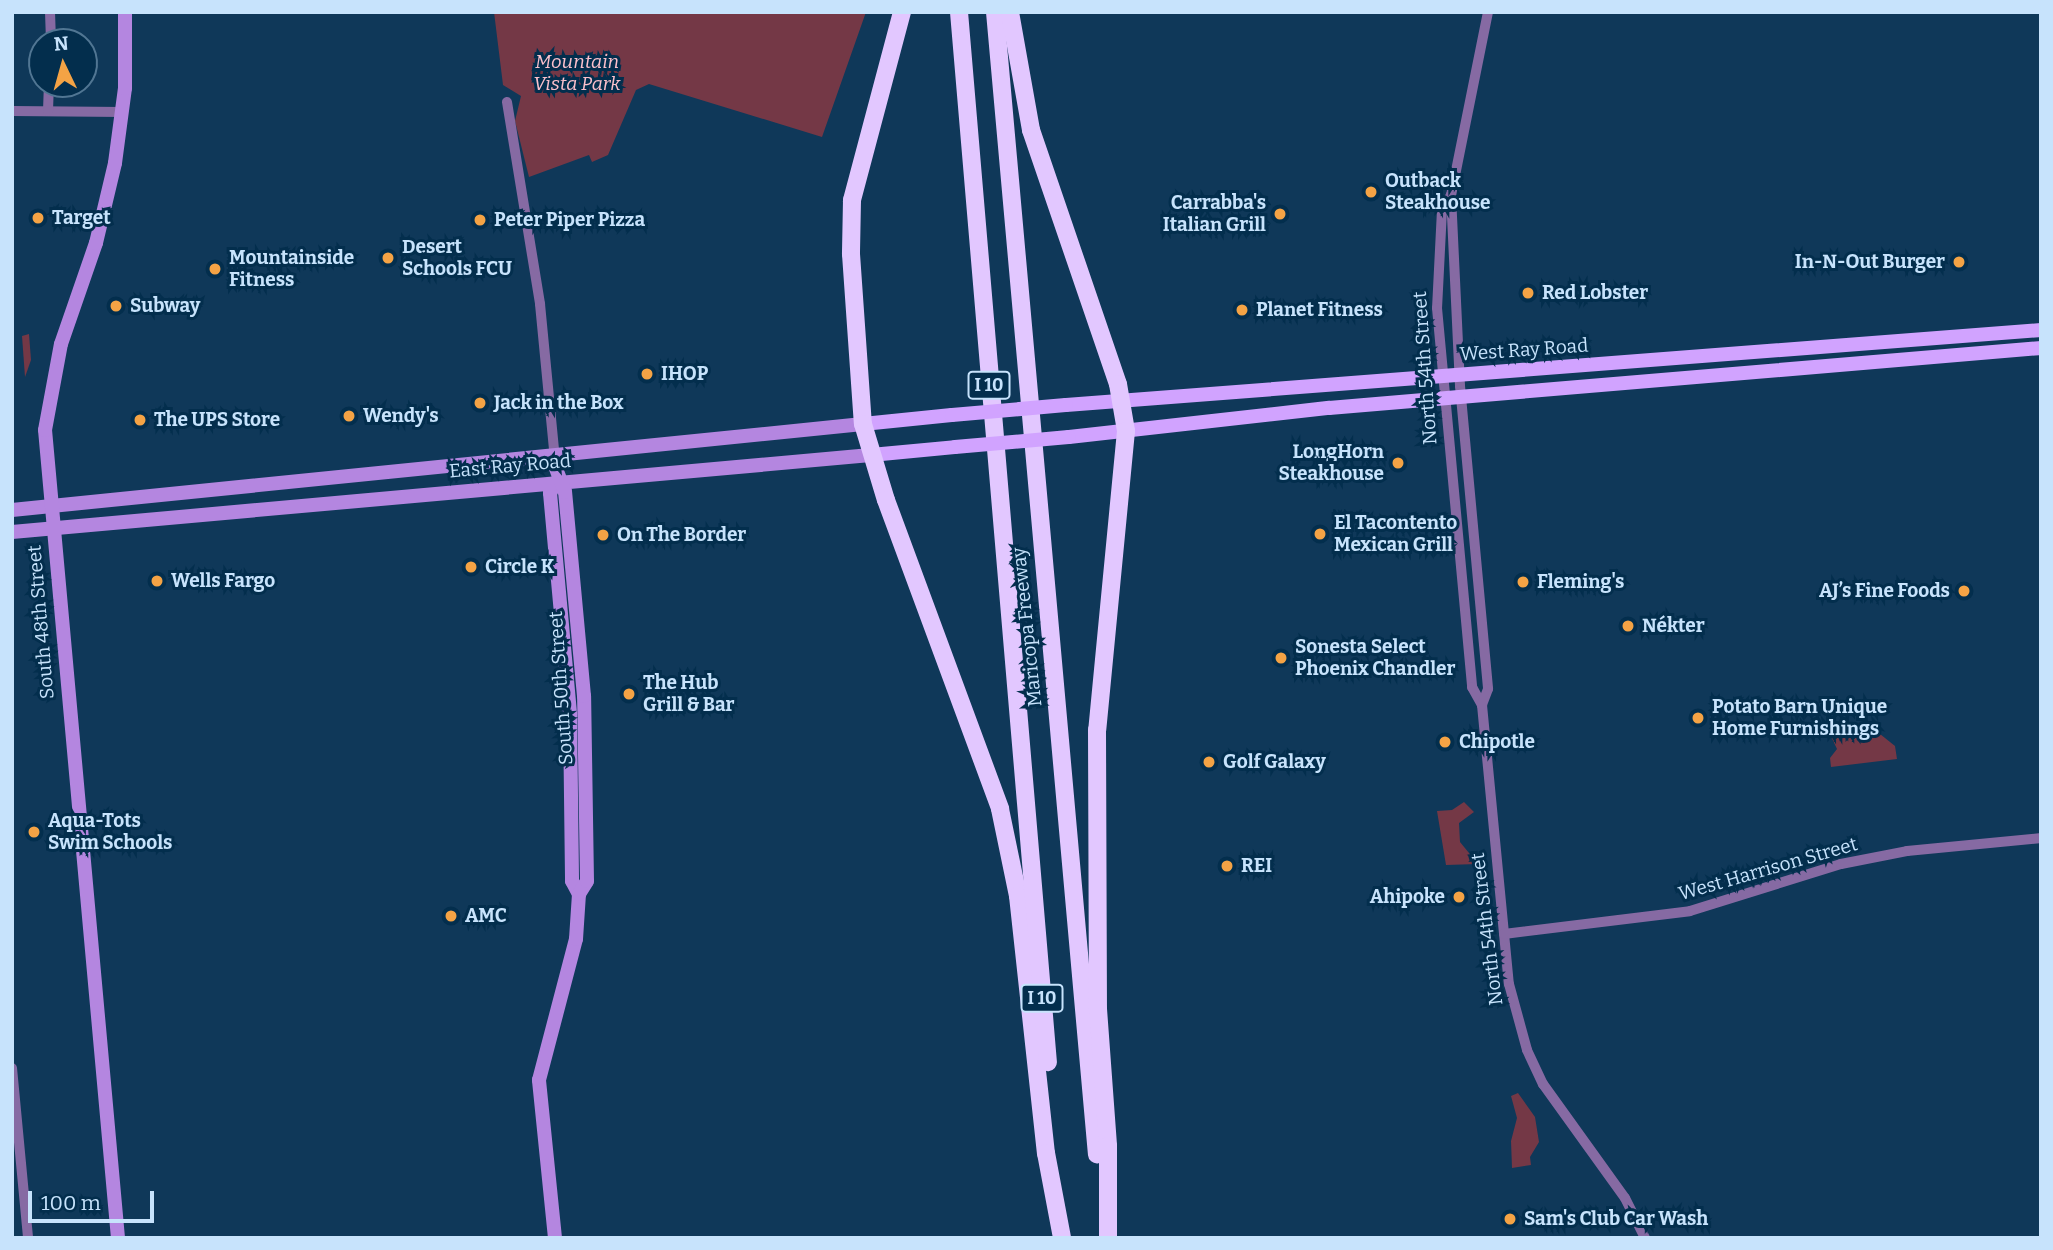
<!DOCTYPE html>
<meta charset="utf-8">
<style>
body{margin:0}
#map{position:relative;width:2053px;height:1250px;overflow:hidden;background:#0f3859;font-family:Bitter,serif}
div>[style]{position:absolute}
.green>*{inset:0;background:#743846}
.street>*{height:10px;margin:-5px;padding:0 5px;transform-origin:5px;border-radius:5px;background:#866aa3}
.secondary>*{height:14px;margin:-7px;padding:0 7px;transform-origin:7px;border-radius:7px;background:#b486e0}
.primary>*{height:14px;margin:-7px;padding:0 7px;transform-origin:7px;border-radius:7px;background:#d1a3ff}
.highway>*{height:18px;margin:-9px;padding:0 9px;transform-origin:9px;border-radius:9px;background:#e2c7ff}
.primary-bridge>*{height:14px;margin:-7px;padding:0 7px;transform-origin:7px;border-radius:7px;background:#d1a3ff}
.dots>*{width:19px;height:19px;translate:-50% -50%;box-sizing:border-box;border:4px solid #032e4d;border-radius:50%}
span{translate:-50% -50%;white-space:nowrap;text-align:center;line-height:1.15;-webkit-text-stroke:6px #032e4d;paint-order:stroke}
.shield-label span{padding:2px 5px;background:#032e4d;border:2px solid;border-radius:5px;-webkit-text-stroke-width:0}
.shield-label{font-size:18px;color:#c7e3fc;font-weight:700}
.park-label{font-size:19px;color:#fcc1cc;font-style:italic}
.poi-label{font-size:19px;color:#c7e3fc;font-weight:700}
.left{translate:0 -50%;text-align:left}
.right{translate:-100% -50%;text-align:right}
.street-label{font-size:19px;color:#c7e3fc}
.frame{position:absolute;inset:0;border:14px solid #c7e3fc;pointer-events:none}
.north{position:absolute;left:28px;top:28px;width:70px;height:70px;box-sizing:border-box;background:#032e4d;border:2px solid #517693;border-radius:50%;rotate:355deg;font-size:19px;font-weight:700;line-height:28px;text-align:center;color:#c7e3fc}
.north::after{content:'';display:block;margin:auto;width:24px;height:32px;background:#f4a345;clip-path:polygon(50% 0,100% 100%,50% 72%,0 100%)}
.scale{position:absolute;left:28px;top:1191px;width:126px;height:32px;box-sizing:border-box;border:4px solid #c7e3fc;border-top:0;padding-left:9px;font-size:21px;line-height:24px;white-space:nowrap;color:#c7e3fc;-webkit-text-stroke:5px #032e4d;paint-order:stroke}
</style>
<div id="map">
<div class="green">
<i style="clip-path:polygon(494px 12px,866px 12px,822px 137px,649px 84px,636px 90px,608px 155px,592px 162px,589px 155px,529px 177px,515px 121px,521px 96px,503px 85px)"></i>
<i style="clip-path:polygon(29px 334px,31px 360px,25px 377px,22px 336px)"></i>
<i style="clip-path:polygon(1865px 722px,1895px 746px,1897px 759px,1831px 767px,1830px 758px,1837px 749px,1827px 728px)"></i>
<i style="clip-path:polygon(1464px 802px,1474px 812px,1459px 823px,1460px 842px,1478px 864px,1446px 865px,1437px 811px,1452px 810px)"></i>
<i style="clip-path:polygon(1518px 1093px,1535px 1117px,1539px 1142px,1530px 1157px,1531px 1165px,1512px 1168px,1511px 1141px,1517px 1118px,1511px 1096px)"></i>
</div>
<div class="street">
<i style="left:50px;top:12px;width:30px;rotate:88deg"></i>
<i style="left:1488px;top:12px;width:187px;rotate:101.4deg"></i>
<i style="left:1451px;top:195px;width:17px;rotate:121deg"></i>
<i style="left:1442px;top:210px;width:98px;rotate:92.9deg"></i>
<i style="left:1437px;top:308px;width:381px;rotate:84.7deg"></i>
<i style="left:1472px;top:687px;width:21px;rotate:61deg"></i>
<i style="left:1482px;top:705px;width:280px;rotate:84.5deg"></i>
<i style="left:1509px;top:984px;width:68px;rotate:74.7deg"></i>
<i style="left:1527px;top:1050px;width:38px;rotate:65deg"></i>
<i style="left:1543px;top:1084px;width:140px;rotate:54.3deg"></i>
<i style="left:1625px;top:1198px;width:45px;rotate:63.4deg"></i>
<i style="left:507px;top:102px;width:205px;rotate:80.7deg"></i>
<i style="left:540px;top:304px;width:158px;rotate:84.5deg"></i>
<i style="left:12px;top:111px;width:111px;rotate:0.5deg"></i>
<i style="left:48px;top:111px;width:27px;rotate:-88deg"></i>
<i style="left:1451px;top:195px;width:191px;rotate:87.3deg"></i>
<i style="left:1460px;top:386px;width:304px;rotate:84.7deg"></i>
<i style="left:1488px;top:689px;width:17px;rotate:111deg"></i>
<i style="left:1504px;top:934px;width:187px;rotate:-7deg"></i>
<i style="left:1690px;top:911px;width:158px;rotate:-17.3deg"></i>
<i style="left:1841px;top:864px;width:67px;rotate:-11.1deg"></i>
<i style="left:1907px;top:851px;width:135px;rotate:-5.5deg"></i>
<i style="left:12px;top:1068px;width:171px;rotate:84.6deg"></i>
</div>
<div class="secondary">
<i style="left:557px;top:481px;width:14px;rotate:120deg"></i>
<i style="left:550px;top:493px;width:222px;rotate:84.8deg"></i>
<i style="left:570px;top:714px;width:167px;rotate:89.3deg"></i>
<i style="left:572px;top:881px;width:15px;rotate:62deg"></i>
<i style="left:12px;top:510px;width:855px;rotate:-5.77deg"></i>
<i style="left:12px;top:532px;width:862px;rotate:-5.12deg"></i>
<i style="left:118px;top:1238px;width:811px;rotate:-95.16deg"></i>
<i style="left:45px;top:430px;width:87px;rotate:-79.5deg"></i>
<i style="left:61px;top:344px;width:107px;rotate:-70.9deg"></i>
<i style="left:96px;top:243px;width:82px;rotate:-76.6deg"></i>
<i style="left:115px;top:163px;width:76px;rotate:-82.4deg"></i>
<i style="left:125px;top:88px;width:76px;rotate:-90deg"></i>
<i style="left:555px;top:1238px;width:159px;rotate:-95.8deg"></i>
<i style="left:539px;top:1080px;width:146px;rotate:-75.3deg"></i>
<i style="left:576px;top:939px;width:45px;rotate:-86.2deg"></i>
<i style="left:579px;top:894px;width:15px;rotate:-58deg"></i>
<i style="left:587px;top:881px;width:185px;rotate:-90.9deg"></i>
<i style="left:584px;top:696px;width:205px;rotate:-95.3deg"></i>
<i style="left:565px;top:492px;width:26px;rotate:-111deg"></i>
</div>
<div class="primary">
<i style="left:1066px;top:405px;width:978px;rotate:-4.4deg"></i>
<i style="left:863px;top:424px;width:89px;rotate:-5.8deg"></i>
<i style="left:1069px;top:437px;width:262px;rotate:-6.4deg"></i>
<i style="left:1329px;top:408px;width:715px;rotate:-4.82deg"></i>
<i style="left:871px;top:455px;width:84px;rotate:-5.4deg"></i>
</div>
<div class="highway">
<i style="left:902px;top:12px;width:195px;rotate:104.9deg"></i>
<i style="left:852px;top:200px;width:54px;rotate:91.1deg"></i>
<i style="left:851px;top:254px;width:170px;rotate:86deg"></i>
<i style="left:863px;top:424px;width:79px;rotate:73.2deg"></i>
<i style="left:886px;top:500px;width:329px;rotate:69.7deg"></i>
<i style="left:1000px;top:809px;width:89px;rotate:78.3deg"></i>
<i style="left:1018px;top:896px;width:259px;rotate:83.8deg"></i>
<i style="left:1046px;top:1153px;width:86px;rotate:79.3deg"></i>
<i style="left:959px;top:12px;width:1054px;rotate:85.16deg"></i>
<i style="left:995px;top:12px;width:1147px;rotate:84.9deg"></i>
<i style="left:1010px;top:12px;width:120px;rotate:79.9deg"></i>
<i style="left:1031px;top:130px;width:268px;rotate:71.1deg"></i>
<i style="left:1118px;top:384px;width:48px;rotate:80.3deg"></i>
<i style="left:1126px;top:431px;width:300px;rotate:95.5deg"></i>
<i style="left:1097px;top:730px;width:279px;rotate:89.8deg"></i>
<i style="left:1098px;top:1009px;width:137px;rotate:85.8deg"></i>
<i style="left:1108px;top:1146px;width:92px;rotate:90deg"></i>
</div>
<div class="primary-bridge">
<i style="left:952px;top:415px;width:114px;rotate:-5deg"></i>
<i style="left:955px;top:447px;width:114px;rotate:-5deg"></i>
</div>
<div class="dots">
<i style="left:1371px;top:192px;background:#f4a345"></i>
<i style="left:1280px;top:214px;background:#f4a345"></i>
<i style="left:38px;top:218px;background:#f4a345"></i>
<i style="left:480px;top:220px;background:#f4a345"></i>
<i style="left:388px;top:258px;background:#f4a345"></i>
<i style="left:1959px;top:262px;background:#f4a345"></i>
<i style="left:215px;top:269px;background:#f4a345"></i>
<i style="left:1528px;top:293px;background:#f4a345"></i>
<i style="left:116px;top:306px;background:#f4a345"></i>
<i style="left:1242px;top:310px;background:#f4a345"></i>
<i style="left:647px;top:374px;background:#f4a345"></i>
<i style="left:480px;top:403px;background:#f4a345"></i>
<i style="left:349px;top:416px;background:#f4a345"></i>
<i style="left:140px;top:420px;background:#f4a345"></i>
<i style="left:1398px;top:463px;background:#f4a345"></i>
<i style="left:1320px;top:534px;background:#f4a345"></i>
<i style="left:603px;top:535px;background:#f4a345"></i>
<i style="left:471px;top:567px;background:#f4a345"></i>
<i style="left:157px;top:581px;background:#f4a345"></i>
<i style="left:1523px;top:582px;background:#f4a345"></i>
<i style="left:1964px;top:591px;background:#f4a345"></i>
<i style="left:1628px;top:626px;background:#f4a345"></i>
<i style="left:1281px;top:658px;background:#f4a345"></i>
<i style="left:629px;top:694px;background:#f4a345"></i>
<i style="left:1698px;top:718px;background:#f4a345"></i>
<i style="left:1445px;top:742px;background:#f4a345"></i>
<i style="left:1209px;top:762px;background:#f4a345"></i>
<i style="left:34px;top:832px;background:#f4a345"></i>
<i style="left:1227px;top:866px;background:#f4a345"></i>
<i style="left:1459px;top:897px;background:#f4a345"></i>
<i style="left:451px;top:916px;background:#f4a345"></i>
<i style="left:1510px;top:1219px;background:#f4a345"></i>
</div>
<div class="shield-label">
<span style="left:989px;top:385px">I 10</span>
<span style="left:1042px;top:998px">I 10</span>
</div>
<div class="park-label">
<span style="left:577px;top:73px">Mountain<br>Vista Park</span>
</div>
<div class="poi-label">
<span class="left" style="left:1385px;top:192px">Outback<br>Steakhouse</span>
<span class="right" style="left:1266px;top:214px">Carrabba's<br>Italian Grill</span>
<span class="left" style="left:52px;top:218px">Target</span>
<span class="left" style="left:494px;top:220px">Peter Piper Pizza</span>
<span class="left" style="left:402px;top:258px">Desert<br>Schools FCU</span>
<span class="left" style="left:229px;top:269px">Mountainside<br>Fitness</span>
<span class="right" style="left:1945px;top:262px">In-N-Out Burger</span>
<span class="left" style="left:1542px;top:293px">Red Lobster</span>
<span class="left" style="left:130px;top:306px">Subway</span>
<span class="left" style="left:1256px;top:310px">Planet Fitness</span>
<span class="left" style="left:661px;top:374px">IHOP</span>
<span class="left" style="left:494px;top:403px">Jack in the Box</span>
<span class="left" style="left:363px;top:416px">Wendy's</span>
<span class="left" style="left:154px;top:420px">The UPS Store</span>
<span class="right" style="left:1384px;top:463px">LongHorn<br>Steakhouse</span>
<span class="left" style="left:1334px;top:534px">El Tacontento<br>Mexican Grill</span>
<span class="left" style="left:617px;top:535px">On The Border</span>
<span class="left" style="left:485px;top:567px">Circle K</span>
<span class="left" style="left:171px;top:581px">Wells Fargo</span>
<span class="left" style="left:1537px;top:582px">Fleming's</span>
<span class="right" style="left:1950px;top:591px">AJ’s Fine Foods</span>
<span class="left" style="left:1642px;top:626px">Nékter</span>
<span class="left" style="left:1295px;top:658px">Sonesta Select<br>Phoenix Chandler</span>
<span class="left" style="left:643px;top:694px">The Hub<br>Grill &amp; Bar</span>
<span class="left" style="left:1712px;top:718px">Potato Barn Unique<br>Home Furnishings</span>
<span class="left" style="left:1459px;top:742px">Chipotle</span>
<span class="left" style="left:1223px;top:762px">Golf Galaxy</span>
<span class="left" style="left:48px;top:832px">Aqua-Tots<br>Swim Schools</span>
<span class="left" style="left:1241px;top:866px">REI</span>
<span class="right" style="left:1445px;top:897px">Ahipoke</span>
<span class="left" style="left:465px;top:916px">AMC</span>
<span class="left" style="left:1524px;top:1219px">Sam's Club Car Wash</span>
</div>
<div class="street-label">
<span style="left:1524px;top:350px;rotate:-4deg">West Ray Road</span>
<span style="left:1425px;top:368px;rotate:-94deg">North 54th Street</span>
<span style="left:510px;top:466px;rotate:-5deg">East Ray Road</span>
<span style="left:41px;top:622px;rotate:-95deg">South 48th Street</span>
<span style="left:1027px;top:627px;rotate:-96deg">Maricopa Freeway</span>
<span style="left:561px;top:688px;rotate:-94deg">South 50th Street</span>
<span style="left:1768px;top:869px;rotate:-16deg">West Harrison Street</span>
<span style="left:1487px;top:929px;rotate:-97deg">North 54th Street</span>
</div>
<div class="frame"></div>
<div class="north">N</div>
<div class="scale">100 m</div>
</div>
